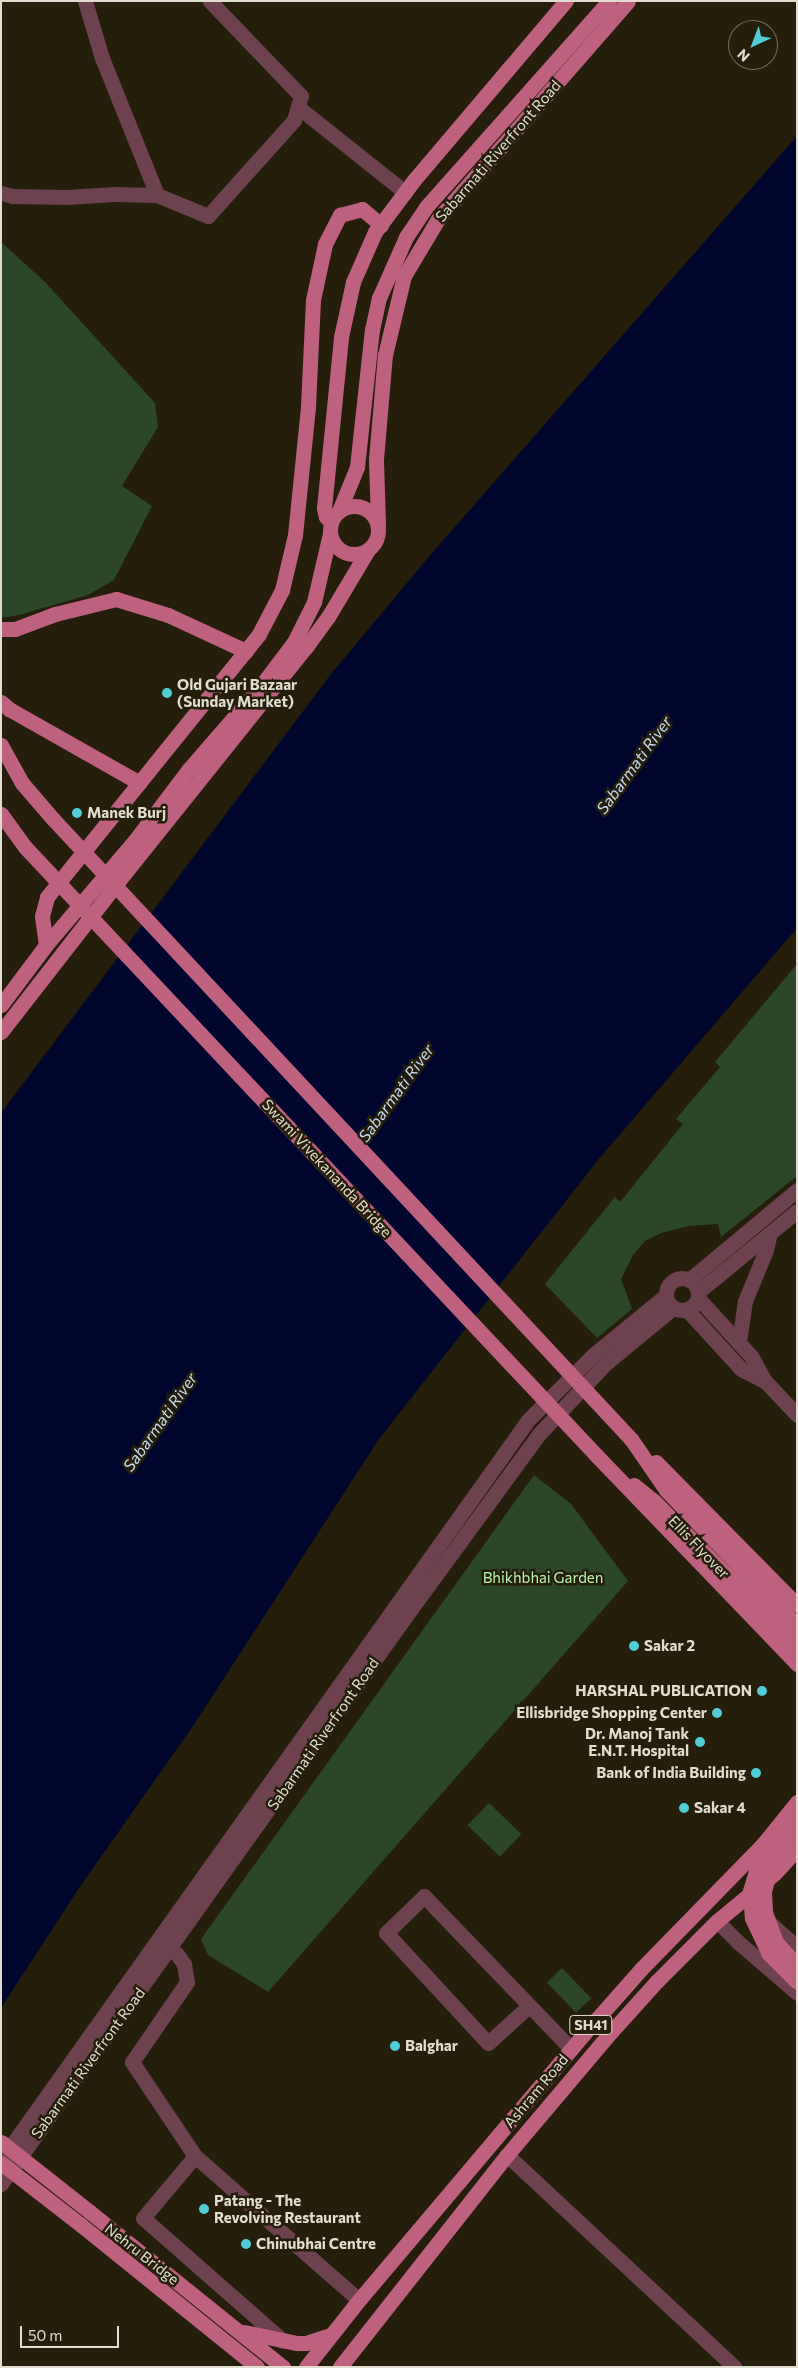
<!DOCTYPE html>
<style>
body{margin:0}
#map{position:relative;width:798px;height:2368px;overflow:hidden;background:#251e0b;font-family:Commissioner,sans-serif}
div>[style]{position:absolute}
.green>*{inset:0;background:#2b4728;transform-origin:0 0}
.water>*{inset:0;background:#00062e}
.minor>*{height:15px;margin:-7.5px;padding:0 7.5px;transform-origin:7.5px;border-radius:7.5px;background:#6e414f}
.minor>.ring{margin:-7.5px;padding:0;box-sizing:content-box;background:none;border:15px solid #6e414f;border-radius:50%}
.major>*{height:15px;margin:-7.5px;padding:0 7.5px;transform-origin:7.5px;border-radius:7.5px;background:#bd617f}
.major>.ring{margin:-7.5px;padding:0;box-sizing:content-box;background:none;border:15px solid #bd617f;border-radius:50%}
.major-bridge>*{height:15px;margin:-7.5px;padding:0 7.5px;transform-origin:7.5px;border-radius:7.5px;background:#bd617f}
.dots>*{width:14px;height:14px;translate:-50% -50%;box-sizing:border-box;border:2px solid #251e0b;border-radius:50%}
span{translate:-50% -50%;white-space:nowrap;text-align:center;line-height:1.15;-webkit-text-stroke:5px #251e0b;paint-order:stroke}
.shield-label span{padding:1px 4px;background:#251e0b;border:1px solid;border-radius:4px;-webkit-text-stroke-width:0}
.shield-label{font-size:14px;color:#e1dcd0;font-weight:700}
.street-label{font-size:15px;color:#e1dcd0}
.poi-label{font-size:15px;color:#e1dcd0;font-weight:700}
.left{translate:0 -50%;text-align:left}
.right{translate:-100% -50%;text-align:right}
.park-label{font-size:15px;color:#b6f6b0}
.water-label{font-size:16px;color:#c6daf7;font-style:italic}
.frame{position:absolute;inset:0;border:2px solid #e1dcd0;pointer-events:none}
.north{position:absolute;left:728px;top:20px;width:50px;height:50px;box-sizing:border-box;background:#251e0b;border:1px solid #706a5a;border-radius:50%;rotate:223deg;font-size:14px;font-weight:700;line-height:20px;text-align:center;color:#e1dcd0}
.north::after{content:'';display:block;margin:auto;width:18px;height:22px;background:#52ccd5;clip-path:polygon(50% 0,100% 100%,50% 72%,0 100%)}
.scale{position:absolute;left:20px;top:2326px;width:99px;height:22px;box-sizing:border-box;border:2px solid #e1dcd0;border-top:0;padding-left:6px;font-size:15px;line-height:18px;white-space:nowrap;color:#e1dcd0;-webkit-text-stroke:4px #251e0b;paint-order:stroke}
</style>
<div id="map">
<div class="green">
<i style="clip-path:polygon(1px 242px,45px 282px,155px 403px,158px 427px,122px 486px,152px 506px,114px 580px,88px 595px,19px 615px,1px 618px)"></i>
<i style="clip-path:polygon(797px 964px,797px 1176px,721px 1237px,718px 1224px,689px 1226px,661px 1233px,645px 1241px,633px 1255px,621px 1279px,632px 1309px,597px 1338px,545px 1284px,615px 1197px,620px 1202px,683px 1124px,676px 1119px,720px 1067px,715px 1062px)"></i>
<i style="clip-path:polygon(534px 1475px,571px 1504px,628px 1581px,268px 1992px,208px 1955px,201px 1939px)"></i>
<i style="left:489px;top:1803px;width:45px;height:31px;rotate:44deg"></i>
<i style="left:562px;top:1968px;width:42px;height:21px;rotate:46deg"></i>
</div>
<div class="water">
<i style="clip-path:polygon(797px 136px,797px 928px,598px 1160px,379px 1439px,193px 1726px,79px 1888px,1px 2008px,1px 1113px,331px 674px,433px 552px)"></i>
</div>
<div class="minor">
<i style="left:85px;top:1px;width:59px;rotate:73.4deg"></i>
<i style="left:102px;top:58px;width:148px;rotate:68.1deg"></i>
<i style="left:298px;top:107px;width:137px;rotate:38.5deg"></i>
<i style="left:1px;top:193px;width:11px;rotate:15deg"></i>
<i style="left:12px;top:196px;width:55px;rotate:1deg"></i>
<i style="left:67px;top:197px;width:48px;rotate:-3.6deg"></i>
<i style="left:115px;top:194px;width:42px;rotate:1.4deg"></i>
<i style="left:157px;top:195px;width:55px;rotate:22.4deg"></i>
<i style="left:208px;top:216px;width:129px;rotate:-48.1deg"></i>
<i style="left:294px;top:120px;width:25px;rotate:-74deg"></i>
<i style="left:301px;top:96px;width:132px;rotate:-133.8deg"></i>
<i class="ring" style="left:666px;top:1278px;width:17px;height:17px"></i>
<i style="left:689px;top:1280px;width:141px;rotate:-39.8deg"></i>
<i style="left:698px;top:1292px;width:128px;rotate:-39.3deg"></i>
<i style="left:698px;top:1298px;width:79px;rotate:47.6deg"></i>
<i style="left:751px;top:1356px;width:29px;rotate:61deg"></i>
<i style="left:765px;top:1381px;width:47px;rotate:46.7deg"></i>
<i style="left:687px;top:1310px;width:80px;rotate:47.5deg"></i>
<i style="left:741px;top:1369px;width:27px;rotate:27deg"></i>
<i style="left:739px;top:1342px;width:41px;rotate:-81.7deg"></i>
<i style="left:745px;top:1301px;width:55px;rotate:-67.6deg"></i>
<i style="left:766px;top:1250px;width:17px;rotate:-77deg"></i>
<i style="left:765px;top:1919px;width:43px;rotate:41.2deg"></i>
<i style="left:717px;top:1921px;width:30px;rotate:45deg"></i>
<i style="left:738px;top:1942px;width:78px;rotate:40.8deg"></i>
<i style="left:162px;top:1942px;width:19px;rotate:39deg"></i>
<i style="left:177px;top:1954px;width:12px;rotate:55deg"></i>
<i style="left:184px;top:1964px;width:18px;rotate:81deg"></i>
<i style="left:187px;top:1982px;width:97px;rotate:124.5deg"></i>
<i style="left:132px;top:2062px;width:113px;rotate:56.2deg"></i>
<i style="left:529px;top:2006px;width:55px;rotate:137.9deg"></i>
<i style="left:488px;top:2043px;width:150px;rotate:-132.8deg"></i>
<i style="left:386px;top:1933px;width:53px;rotate:-44.2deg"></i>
<i style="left:424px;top:1896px;width:212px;rotate:46.1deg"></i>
<i style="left:507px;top:2155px;width:311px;rotate:43deg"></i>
<i style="left:1px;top:2160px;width:908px;rotate:-54.54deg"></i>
<i style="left:528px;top:1420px;width:92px;rotate:-45deg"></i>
<i style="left:593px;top:1355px;width:93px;rotate:-39.3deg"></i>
<i style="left:1px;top:2184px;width:701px;rotate:-54.52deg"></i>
<i style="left:408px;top:1613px;width:222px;rotate:-53.8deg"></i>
<i style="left:539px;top:1434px;width:96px;rotate:-46.7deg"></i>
<i style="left:605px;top:1364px;width:88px;rotate:-39.5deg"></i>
<i style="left:283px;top:2341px;width:186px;rotate:-138.7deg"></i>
<i style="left:143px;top:2218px;width:81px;rotate:-50deg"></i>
<i style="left:195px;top:2156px;width:218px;rotate:41.3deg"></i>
</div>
<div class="major">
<i class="ring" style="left:330px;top:506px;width:33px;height:33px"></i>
<i style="left:339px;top:511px;width:48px;rotate:-67.8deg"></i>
<i style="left:357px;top:467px;width:138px;rotate:-83.8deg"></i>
<i style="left:372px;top:330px;width:33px;rotate:-78deg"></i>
<i style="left:379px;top:298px;width:67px;rotate:-66.1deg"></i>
<i style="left:406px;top:237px;width:36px;rotate:-56deg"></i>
<i style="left:426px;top:207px;width:276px;rotate:-48.4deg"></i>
<i style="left:331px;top:522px;width:7px;rotate:-135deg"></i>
<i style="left:326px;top:517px;width:9px;rotate:-103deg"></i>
<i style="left:324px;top:508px;width:172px;rotate:-84.3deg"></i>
<i style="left:341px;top:337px;width:56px;rotate:-77.7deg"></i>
<i style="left:353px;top:282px;width:55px;rotate:-66.3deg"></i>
<i style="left:375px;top:232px;width:65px;rotate:-53.1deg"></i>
<i style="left:414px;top:180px;width:235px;rotate:-49.7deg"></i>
<i style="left:378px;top:524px;width:65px;rotate:-91.8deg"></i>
<i style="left:376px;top:459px;width:104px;rotate:-85.1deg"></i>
<i style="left:385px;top:355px;width:81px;rotate:-76.5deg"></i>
<i style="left:404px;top:276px;width:66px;rotate:-59.2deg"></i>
<i style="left:438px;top:219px;width:289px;rotate:-48.9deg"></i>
<i style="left:1px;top:629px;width:14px"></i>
<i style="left:15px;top:629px;width:43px;rotate:-20.6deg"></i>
<i style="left:55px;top:614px;width:63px;rotate:-13.8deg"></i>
<i style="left:116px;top:599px;width:54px;rotate:17.1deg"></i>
<i style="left:168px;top:615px;width:86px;rotate:24.8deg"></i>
<i style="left:1px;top:702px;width:11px;rotate:41deg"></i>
<i style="left:9px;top:709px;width:150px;rotate:29.5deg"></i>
<i style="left:1px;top:745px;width:43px;rotate:61.1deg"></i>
<i style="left:22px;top:783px;width:48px;rotate:49.3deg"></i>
<i style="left:1px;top:814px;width:41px;rotate:54deg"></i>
<i style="left:46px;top:945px;width:29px;rotate:-98deg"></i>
<i style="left:42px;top:916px;width:20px;rotate:-75deg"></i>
<i style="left:47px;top:897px;width:338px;rotate:-51.1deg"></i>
<i style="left:259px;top:634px;width:50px;rotate:-62.4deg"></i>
<i style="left:282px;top:590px;width:57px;rotate:-76.7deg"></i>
<i style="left:295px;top:535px;width:130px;rotate:-84.2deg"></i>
<i style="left:308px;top:406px;width:106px;rotate:-87.3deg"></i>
<i style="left:313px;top:300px;width:57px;rotate:-77.9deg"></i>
<i style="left:325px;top:244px;width:33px;rotate:-63deg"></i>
<i style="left:340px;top:215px;width:23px;rotate:-15deg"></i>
<i style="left:362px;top:209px;width:25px;rotate:40deg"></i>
<i style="left:1px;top:1005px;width:75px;rotate:-53.1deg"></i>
<i style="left:46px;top:945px;width:139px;rotate:-49.7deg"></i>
<i style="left:136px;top:839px;width:88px;rotate:-52.9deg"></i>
<i style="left:189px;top:769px;width:108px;rotate:-49.1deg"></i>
<i style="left:260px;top:687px;width:56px;rotate:-52.9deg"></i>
<i style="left:294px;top:642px;width:45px;rotate:-63.4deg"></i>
<i style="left:314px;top:602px;width:71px;rotate:-76.9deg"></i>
<i style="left:1px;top:1032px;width:200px;rotate:-52.1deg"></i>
<i style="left:124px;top:874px;width:291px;rotate:-51.3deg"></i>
<i style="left:306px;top:647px;width:37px;rotate:-54deg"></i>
<i style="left:328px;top:617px;width:78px;rotate:-59.2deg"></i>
<i style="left:631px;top:1439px;width:62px;rotate:55.5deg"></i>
<i style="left:666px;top:1490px;width:189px;rotate:46.1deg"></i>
<i style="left:596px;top:1455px;width:290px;rotate:46.1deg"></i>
<i style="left:656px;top:1462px;width:201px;rotate:45.4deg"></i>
<i style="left:634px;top:1485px;width:26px;rotate:39deg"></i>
<i style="left:654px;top:1501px;width:204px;rotate:45.4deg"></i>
<i style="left:90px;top:2212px;width:248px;rotate:38.8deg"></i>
<i style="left:81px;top:2225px;width:226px;rotate:38.9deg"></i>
<i style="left:244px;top:2332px;width:53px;rotate:11.9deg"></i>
<i style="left:296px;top:2343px;width:10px"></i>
<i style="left:306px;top:2343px;width:26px;rotate:-18deg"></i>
<i style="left:306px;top:2367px;width:85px;rotate:-51.7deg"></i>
<i style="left:359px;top:2300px;width:367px;rotate:-49.8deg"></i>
<i style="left:596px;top:2020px;width:69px;rotate:-48.5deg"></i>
<i style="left:642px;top:1968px;width:173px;rotate:-45.7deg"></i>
<i style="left:763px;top:1844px;width:54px;rotate:-51deg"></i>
<i style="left:340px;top:2367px;width:270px;rotate:-51.8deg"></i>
<i style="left:507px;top:2155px;width:161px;rotate:-49.8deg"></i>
<i style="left:611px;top:2032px;width:69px;rotate:-48deg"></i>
<i style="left:657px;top:1981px;width:85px;rotate:-45deg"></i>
<i style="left:717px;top:1921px;width:75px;rotate:-39.6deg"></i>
<i style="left:775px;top:1873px;width:33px;rotate:-47deg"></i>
</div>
<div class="major-bridge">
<i style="left:53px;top:819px;width:848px;rotate:47.01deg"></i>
<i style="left:25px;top:847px;width:834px;rotate:46.8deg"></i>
<i style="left:797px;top:1816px;width:49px;rotate:130.9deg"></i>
<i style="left:765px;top:1853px;width:20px;rotate:117deg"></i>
<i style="left:756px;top:1871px;width:21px;rotate:107deg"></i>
<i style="left:750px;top:1891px;width:27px;rotate:86deg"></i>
<i style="left:752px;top:1918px;width:38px;rotate:65deg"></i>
<i style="left:768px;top:1953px;width:41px;rotate:45deg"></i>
<i style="left:797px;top:1833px;width:30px;rotate:132deg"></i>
<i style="left:777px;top:1855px;width:16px;rotate:117deg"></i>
<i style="left:770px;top:1869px;width:24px;rotate:105deg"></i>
<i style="left:764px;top:1892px;width:20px;rotate:87deg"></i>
<i style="left:765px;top:1912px;width:32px;rotate:70deg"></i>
<i style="left:776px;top:1942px;width:31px;rotate:48deg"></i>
<i style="left:1px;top:2142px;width:113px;rotate:38.2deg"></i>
<i style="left:1px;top:2163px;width:101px;rotate:37.8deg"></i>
</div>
<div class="dots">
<i style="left:167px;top:693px;background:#52ccd5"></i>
<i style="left:77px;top:813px;background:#52ccd5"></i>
<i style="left:634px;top:1646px;background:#52ccd5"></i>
<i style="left:762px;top:1691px;background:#52ccd5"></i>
<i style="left:717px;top:1713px;background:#52ccd5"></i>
<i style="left:700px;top:1742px;background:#52ccd5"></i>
<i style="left:756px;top:1773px;background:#52ccd5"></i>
<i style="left:684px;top:1808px;background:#52ccd5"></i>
<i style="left:395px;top:2046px;background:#52ccd5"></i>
<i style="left:204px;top:2209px;background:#52ccd5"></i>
<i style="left:246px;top:2244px;background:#52ccd5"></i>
</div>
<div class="shield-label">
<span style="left:591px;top:2025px">SH41</span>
</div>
<div class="street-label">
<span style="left:498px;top:151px;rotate:-49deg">Sabarmati Riverfront Road</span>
<span style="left:327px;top:1168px;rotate:47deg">Swami Vivekananda Bridge</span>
<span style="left:699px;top:1547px;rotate:46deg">Ellis Flyover</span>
<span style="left:323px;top:1734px;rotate:-55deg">Sabarmati Riverfront Road</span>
<span style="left:88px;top:2063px;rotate:-54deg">Sabarmati Riverfront Road</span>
<span style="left:536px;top:2091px;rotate:-50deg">Ashram Road</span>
<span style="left:142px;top:2254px;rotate:38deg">Nehru Bridge</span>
</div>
<div class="poi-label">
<span class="left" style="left:177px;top:693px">Old Gujari Bazaar<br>(Sunday Market)</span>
<span class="left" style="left:87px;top:813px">Manek Burj</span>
<span class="left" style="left:644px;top:1646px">Sakar 2</span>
<span class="right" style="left:752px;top:1691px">HARSHAL PUBLICATION</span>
<span class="right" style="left:707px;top:1713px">Ellisbridge Shopping Center</span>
<span class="right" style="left:689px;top:1742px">Dr. Manoj Tank<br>E.N.T. Hospital</span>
<span class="right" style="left:746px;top:1773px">Bank of India Building</span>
<span class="left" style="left:694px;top:1808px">Sakar 4</span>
<span class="left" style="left:405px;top:2046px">Balghar</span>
<span class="left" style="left:214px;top:2209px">Patang - The<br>Revolving Restaurant</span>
<span class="left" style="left:256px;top:2244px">Chinubhai Centre</span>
</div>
<div class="park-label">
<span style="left:543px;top:1578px">Bhikhbhai Garden</span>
</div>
<div class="water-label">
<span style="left:634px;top:765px;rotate:-54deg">Sabarmati River</span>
<span style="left:396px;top:1093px;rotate:-54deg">Sabarmati River</span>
<span style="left:160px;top:1422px;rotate:-55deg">Sabarmati River</span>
</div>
<div class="frame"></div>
<div class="north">N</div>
<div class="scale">50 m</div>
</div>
